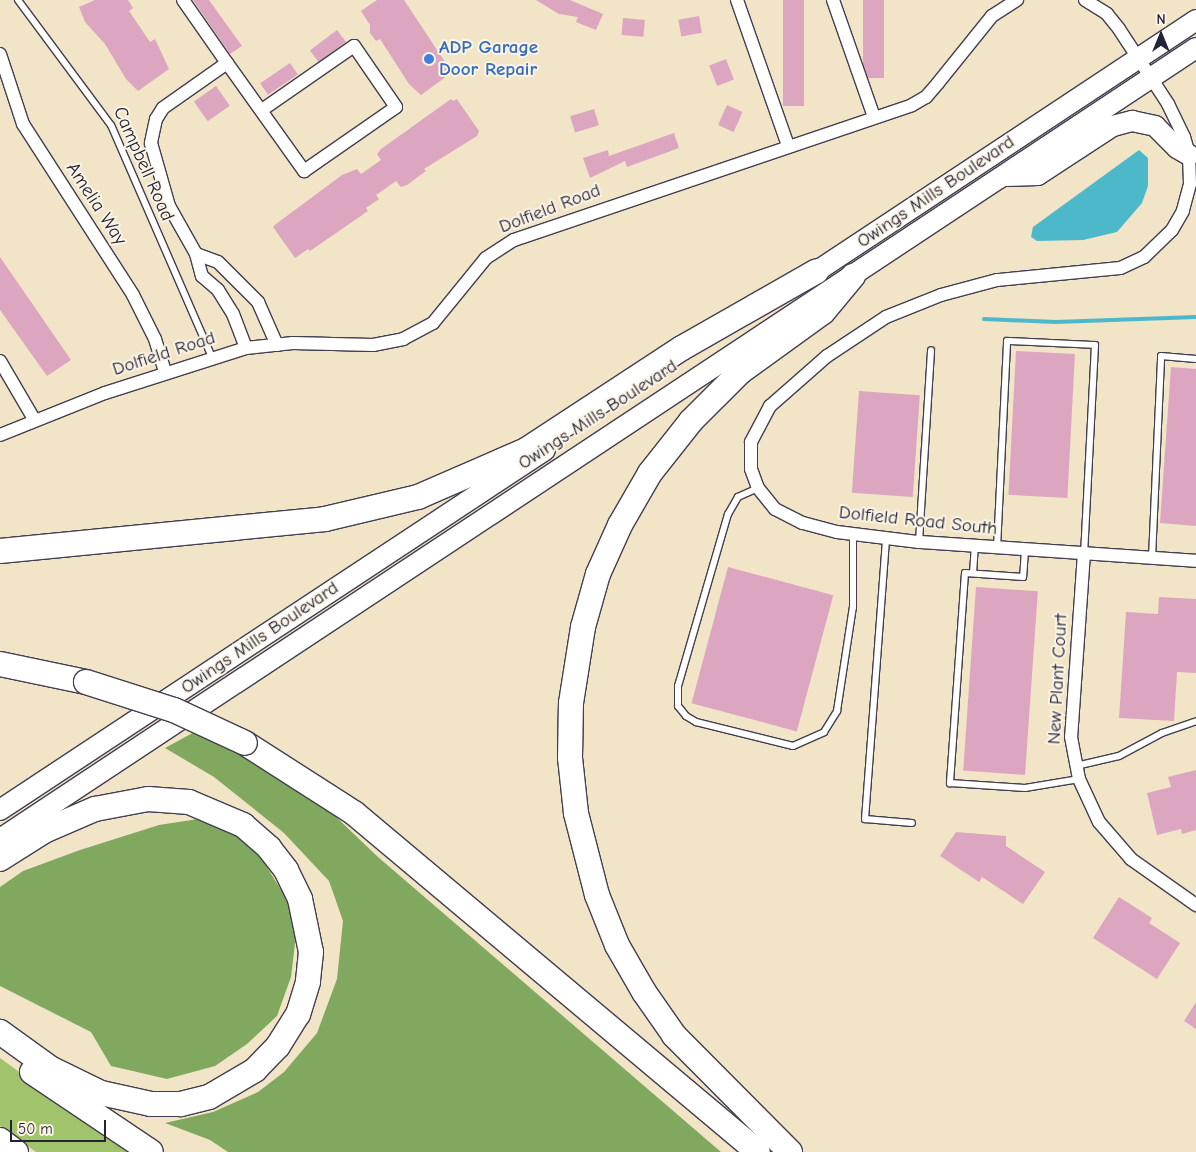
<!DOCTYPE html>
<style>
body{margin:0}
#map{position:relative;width:1196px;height:1152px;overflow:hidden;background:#f2e4c7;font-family:"Comic Neue",sans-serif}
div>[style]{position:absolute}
.green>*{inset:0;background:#a1c36b}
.forest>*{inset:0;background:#80a95f}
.water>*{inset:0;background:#4eb8cb}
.stream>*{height:4px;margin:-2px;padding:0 2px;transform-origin:2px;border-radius:2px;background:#4eb8cb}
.building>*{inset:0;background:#dca6c0;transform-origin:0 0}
.roads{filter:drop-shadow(1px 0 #413f50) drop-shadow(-1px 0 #413f50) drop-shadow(0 1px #413f50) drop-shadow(0 -1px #413f50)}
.service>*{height:6px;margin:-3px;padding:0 3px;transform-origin:3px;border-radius:3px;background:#fff}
.minor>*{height:12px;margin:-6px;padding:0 6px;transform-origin:6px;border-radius:6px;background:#fff}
.primary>*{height:20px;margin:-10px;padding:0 10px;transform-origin:10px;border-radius:10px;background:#fff}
.motorway>*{height:24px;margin:-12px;padding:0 12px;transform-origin:12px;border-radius:12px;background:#fff}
.bridges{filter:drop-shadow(1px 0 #413f50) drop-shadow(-1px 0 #413f50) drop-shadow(0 1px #413f50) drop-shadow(0 -1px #413f50)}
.motorway-bridge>*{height:24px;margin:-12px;padding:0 12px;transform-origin:12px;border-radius:12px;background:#fff}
.dots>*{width:14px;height:14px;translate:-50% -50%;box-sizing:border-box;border:2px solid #fcf5e5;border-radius:50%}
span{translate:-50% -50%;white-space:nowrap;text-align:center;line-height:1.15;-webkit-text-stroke:4px #fcf5e5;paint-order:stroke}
.shop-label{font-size:19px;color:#366cbe;font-weight:700}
.left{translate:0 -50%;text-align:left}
.street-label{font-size:19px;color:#22223b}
.north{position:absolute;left:1136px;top:10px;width:50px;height:50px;-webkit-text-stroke:4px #fcf5e5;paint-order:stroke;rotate:0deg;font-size:14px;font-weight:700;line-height:20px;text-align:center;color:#22223b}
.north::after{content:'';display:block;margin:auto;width:18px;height:22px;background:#22223b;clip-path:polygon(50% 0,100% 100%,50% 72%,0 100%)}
.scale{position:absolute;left:10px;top:1120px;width:96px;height:22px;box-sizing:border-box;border:2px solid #22223b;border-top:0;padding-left:6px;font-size:15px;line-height:18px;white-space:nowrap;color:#22223b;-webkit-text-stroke:4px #fcf5e5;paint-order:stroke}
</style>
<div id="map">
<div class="green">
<i style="clip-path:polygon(0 1058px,69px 1108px,136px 1152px,36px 1152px,0 1126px)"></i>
</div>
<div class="forest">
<i style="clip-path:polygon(200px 729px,311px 793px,378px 857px,721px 1152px,228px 1152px,210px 1140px,165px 1123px,213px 1112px,258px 1092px,284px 1072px,317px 1033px,337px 979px,343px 921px,329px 881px,284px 833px,214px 777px,165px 748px)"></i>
<i style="clip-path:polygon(198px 819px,237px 830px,262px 859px,286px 898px,296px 935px,291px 977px,277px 1016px,247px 1044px,215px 1066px,167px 1079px,111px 1066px,91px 1032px,0 986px,0 887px,23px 871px,80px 850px,159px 825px)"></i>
</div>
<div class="water">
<i style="clip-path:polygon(1139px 150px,1148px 158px,1148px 186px,1142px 203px,1117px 232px,1083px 240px,1037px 241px,1031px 237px,1033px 227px)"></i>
</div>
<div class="stream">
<i style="left:984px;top:319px;width:72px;rotate:2.4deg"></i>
<i style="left:1056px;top:322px;width:140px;rotate:-2deg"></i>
</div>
<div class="building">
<i style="clip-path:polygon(95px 0,128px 0,133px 8px,129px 11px,150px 42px,155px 39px,169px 69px,138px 91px,126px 79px,105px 44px,85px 22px,79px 7px)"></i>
<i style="clip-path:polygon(193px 0,209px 0,242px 46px,230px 54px)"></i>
<i style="clip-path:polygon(377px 0,404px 0,449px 68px,451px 73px,421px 95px,409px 84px,380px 39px,376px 41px,370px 33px,370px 25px,361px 11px)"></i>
<i style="clip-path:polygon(536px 0,570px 0,603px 14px,596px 30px,576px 22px,578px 17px,559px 14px)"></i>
<i style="left:783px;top:0;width:21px;height:106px"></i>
<i style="left:863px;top:0;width:21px;height:78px"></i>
<i style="left:699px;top:16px;width:17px;height:21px;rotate:80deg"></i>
<i style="left:623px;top:18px;width:22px;height:17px;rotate:5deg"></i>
<i style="left:337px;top:30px;width:15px;height:34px;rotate:53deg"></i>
<i style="left:726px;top:59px;width:22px;height:18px;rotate:69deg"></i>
<i style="left:290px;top:63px;width:14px;height:36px;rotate:56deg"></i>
<i style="left:216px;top:86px;width:24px;height:27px;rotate:55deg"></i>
<i style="clip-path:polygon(451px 99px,453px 101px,457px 99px,463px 108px,479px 131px,477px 136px,424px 169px,426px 171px,407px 185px,401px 187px,396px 181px,376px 195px,379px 199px,366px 208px,368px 211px,310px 251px,308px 249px,295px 258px,273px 227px,276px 224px,342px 175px,357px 169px,361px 174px,381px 160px,377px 154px,381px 149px)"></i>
<i style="left:727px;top:105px;width:17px;height:22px;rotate:24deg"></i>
<i style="left:594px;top:109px;width:17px;height:25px;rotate:73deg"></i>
<i style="clip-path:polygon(674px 133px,679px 148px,627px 167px,625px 161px,590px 178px,583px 158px,608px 150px,609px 156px)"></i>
<i style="clip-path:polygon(0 257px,71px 360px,47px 376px,0 310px)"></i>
<i style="left:1016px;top:351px;width:59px;height:144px;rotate:3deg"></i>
<i style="clip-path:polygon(1171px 367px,1196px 369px,1196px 526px,1160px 523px)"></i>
<i style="left:859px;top:391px;width:61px;height:102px;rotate:4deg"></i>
<i style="left:728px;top:567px;width:109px;height:141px;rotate:15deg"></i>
<i style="left:976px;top:587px;width:62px;height:184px;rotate:4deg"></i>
<i style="clip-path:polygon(1159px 597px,1196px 599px,1196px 673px,1177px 672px,1174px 721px,1119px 718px,1126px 612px,1158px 614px)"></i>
<i style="clip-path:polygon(1196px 770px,1196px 830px,1182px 834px,1181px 829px,1157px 835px,1147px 793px,1171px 787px,1168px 777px)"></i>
<i style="clip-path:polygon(956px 832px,1006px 836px,1006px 846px,1045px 872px,1023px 904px,982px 877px,979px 882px,940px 856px)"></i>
<i style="clip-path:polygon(1119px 897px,1152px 918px,1149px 923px,1180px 943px,1157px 979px,1093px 938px)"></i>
<i style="clip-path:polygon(1196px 1002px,1196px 1029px,1184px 1021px)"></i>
</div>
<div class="roads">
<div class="service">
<i style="left:18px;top:0;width:156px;rotate:53.4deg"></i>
<i style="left:111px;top:125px;width:253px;rotate:66.5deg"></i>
<i style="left:758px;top:488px;width:22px;rotate:156deg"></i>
<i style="left:738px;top:497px;width:20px;rotate:120deg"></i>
<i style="left:728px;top:514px;width:179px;rotate:106.2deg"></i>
<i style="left:678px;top:686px;width:20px;rotate:90deg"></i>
<i style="left:678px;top:706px;width:13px;rotate:51deg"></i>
<i style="left:686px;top:716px;width:12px;rotate:31deg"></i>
<i style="left:696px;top:722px;width:100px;rotate:13.9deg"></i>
<i style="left:793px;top:746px;width:34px;rotate:-24deg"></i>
<i style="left:824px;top:732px;width:25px;rotate:-58deg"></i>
<i style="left:837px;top:711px;width:105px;rotate:-81.3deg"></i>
<i style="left:853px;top:607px;width:72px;rotate:-90deg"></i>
<i style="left:886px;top:540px;width:280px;rotate:94.3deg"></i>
<i style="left:865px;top:819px;width:47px;rotate:4.9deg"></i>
<i style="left:919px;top:542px;width:192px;rotate:-86.4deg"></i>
<i style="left:997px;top:548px;width:207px;rotate:-87.2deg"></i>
<i style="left:1007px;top:341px;width:88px;rotate:2.6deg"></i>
<i style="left:1095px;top:345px;width:208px;rotate:93deg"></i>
<i style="left:1025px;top:550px;width:27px;rotate:94deg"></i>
<i style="left:1023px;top:577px;width:58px;rotate:-176.1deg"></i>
<i style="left:965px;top:573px;width:211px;rotate:94.1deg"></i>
<i style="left:950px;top:783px;width:75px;rotate:3.8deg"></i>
<i style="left:1025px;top:788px;width:55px;rotate:-9.5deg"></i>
<i style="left:1152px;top:558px;width:202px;rotate:-87.4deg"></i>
<i style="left:1161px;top:356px;width:35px;rotate:5deg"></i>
<i style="left:973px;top:573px;width:27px;rotate:-86deg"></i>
<i style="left:1076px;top:766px;width:44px;rotate:-13.1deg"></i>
<i style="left:1119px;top:756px;width:49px;rotate:-28.1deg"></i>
<i style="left:1162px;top:733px;width:36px;rotate:-19deg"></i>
</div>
<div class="minor">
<i style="left:183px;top:0;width:77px;rotate:55.1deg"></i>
<i style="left:227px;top:63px;width:78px;rotate:144.9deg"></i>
<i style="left:163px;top:108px;width:13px;rotate:122deg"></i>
<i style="left:156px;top:119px;width:25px;rotate:102deg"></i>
<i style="left:151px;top:143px;width:66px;rotate:74.1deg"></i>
<i style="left:169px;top:206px;width:55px;rotate:60.6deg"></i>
<i style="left:196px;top:254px;width:23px;rotate:75deg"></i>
<i style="left:202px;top:276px;width:21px;rotate:41deg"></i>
<i style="left:218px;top:290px;width:28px;rotate:58deg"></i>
<i style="left:233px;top:314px;width:36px;rotate:69deg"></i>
<i style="left:737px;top:0;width:155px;rotate:70.7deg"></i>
<i style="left:833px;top:0;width:124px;rotate:70.7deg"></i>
<i style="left:1085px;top:0;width:26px;rotate:32deg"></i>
<i style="left:1107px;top:14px;width:19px;rotate:51deg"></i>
<i style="left:1119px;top:29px;width:90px;rotate:56.8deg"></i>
<i style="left:1168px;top:104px;width:37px;rotate:64deg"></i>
<i style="left:1184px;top:137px;width:19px;rotate:74deg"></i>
<i style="left:1189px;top:155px;width:29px;rotate:88deg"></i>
<i style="left:1190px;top:184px;width:28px;rotate:105deg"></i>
<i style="left:1183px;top:211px;width:22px;rotate:120deg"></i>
<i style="left:1172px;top:230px;width:39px;rotate:136deg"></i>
<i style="left:1144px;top:257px;width:26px;rotate:155deg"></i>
<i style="left:1120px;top:268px;width:124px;rotate:174.4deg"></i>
<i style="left:997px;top:280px;width:58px;rotate:165deg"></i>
<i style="left:941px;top:295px;width:59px;rotate:158.2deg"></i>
<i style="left:886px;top:317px;width:71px;rotate:146.5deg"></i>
<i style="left:827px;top:356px;width:76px;rotate:138.7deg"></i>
<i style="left:770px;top:406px;width:41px;rotate:117.8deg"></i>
<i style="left:751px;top:442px;width:27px;rotate:90deg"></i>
<i style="left:751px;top:469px;width:20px;rotate:70deg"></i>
<i style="left:758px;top:488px;width:27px;rotate:51deg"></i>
<i style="left:775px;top:509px;width:31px;rotate:27deg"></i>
<i style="left:803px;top:523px;width:35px;rotate:15deg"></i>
<i style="left:837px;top:532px;width:83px;rotate:7deg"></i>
<i style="left:919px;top:542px;width:278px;rotate:3.9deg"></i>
<i style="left:0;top:54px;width:74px;rotate:71.8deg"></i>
<i style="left:23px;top:124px;width:203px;rotate:57.2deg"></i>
<i style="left:133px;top:295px;width:49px;rotate:63.4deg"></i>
<i style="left:155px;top:339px;width:34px;rotate:73deg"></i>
<i style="left:227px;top:63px;width:133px;rotate:54.5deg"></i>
<i style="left:304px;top:171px;width:112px;rotate:-34.8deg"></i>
<i style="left:396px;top:107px;width:74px;rotate:-124.5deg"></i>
<i style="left:354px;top:46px;width:112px;rotate:145.2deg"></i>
<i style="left:196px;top:254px;width:23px;rotate:20deg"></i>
<i style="left:218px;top:262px;width:57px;rotate:45deg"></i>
<i style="left:258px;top:302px;width:47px;rotate:66.2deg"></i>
<i style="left:0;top:361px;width:69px;rotate:59.7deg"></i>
<i style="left:0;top:435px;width:113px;rotate:-21.8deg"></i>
<i style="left:105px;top:393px;width:148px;rotate:-17.7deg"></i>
<i style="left:246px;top:348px;width:47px;rotate:-6.1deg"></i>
<i style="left:293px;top:343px;width:80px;rotate:1.4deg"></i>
<i style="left:373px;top:345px;width:31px;rotate:-11deg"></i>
<i style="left:403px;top:339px;width:34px;rotate:-28deg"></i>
<i style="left:433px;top:323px;width:84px;rotate:-50.8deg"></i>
<i style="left:486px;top:258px;width:33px;rotate:-33deg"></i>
<i style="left:514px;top:240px;width:420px;rotate:-18.7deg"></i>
<i style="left:912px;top:105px;width:16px;rotate:-30deg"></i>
<i style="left:926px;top:97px;width:18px;rotate:-49deg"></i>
<i style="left:938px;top:83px;width:86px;rotate:-51.1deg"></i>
<i style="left:992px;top:16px;width:30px;rotate:-33deg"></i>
<i style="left:1084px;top:553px;width:184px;rotate:94deg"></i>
<i style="left:1071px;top:737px;width:43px;rotate:79.2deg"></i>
<i style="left:1079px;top:779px;width:47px;rotate:65.1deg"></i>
<i style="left:1099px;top:822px;width:49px;rotate:49.1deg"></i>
<i style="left:1131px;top:859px;width:80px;rotate:35.3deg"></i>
</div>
<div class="primary">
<i style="left:1006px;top:176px;width:32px;rotate:-2deg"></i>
<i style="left:1038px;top:175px;width:90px;rotate:-33.2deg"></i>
<i style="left:1113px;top:126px;width:20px;rotate:-15deg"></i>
<i style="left:1132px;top:121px;width:24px;rotate:12deg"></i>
<i style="left:1155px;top:126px;width:31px;rotate:45deg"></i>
<i style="left:1177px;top:148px;width:14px;rotate:30deg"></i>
<i style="left:805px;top:279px;width:469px;rotate:-33.5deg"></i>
<i style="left:0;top:810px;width:653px;rotate:-33.45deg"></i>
<i style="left:0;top:839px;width:1434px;rotate:-33.48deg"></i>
</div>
<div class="motorway">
<i style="left:0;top:551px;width:327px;rotate:-5.6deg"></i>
<i style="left:325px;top:519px;width:96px;rotate:-13.3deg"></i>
<i style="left:418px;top:497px;width:118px;rotate:-23.5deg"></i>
<i style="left:526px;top:450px;width:186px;rotate:-33.2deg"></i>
<i style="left:682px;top:348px;width:155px;rotate:-29.7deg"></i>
<i style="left:0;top:664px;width:88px;rotate:11.8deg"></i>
<i style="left:245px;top:743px;width:130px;rotate:32.7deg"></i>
<i style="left:354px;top:813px;width:527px;rotate:40deg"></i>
<i style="left:0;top:859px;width:52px;rotate:-32.5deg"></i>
<i style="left:44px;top:831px;width:56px;rotate:-23.3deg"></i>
<i style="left:95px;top:809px;width:54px;rotate:-10.7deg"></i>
<i style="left:148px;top:799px;width:41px;rotate:4.2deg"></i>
<i style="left:189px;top:802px;width:59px;rotate:23.1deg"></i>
<i style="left:243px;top:825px;width:35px;rotate:41deg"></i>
<i style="left:269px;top:848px;width:28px;rotate:52deg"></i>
<i style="left:286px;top:870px;width:32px;rotate:64deg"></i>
<i style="left:300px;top:899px;width:54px;rotate:78.3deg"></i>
<i style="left:311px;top:952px;width:30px;rotate:96deg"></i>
<i style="left:308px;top:982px;width:34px;rotate:107deg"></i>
<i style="left:298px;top:1014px;width:38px;rotate:122deg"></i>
<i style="left:278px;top:1046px;width:33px;rotate:134deg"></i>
<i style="left:255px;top:1070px;width:53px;rotate:149.6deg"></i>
<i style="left:209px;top:1097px;width:30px;rotate:166deg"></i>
<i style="left:180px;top:1104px;width:29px;rotate:180deg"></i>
<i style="left:151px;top:1104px;width:51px;rotate:-167.6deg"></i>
<i style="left:101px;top:1093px;width:57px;rotate:-153.9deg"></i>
<i style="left:50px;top:1068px;width:62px;rotate:-144.2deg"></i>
<i style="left:32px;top:1072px;width:143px;rotate:33.9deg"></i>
<i style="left:0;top:1140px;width:20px;rotate:37deg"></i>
<i style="left:790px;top:1152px;width:165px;rotate:-134.8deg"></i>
<i style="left:674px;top:1035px;width:52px;rotate:-124.9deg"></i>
<i style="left:644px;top:992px;width:54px;rotate:-119.9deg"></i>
<i style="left:617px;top:945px;width:54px;rotate:-111.8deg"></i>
<i style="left:597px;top:895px;width:85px;rotate:-104.4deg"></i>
<i style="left:576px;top:813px;width:55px;rotate:-96.2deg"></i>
<i style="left:570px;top:758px;width:55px;rotate:-89deg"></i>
<i style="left:571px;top:703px;width:77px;rotate:-81deg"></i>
<i style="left:583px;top:627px;width:55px;rotate:-74.2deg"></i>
<i style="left:598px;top:574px;width:54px;rotate:-65.8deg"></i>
<i style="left:620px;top:525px;width:60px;rotate:-60deg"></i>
<i style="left:650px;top:473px;width:66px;rotate:-51.7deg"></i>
<i style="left:691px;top:421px;width:69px;rotate:-45deg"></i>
<i style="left:740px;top:372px;width:102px;rotate:-35.9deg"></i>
<i style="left:823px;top:312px;width:47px;rotate:-50.2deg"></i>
</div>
</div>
<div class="bridges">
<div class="motorway-bridge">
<i style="left:86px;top:682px;width:92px;rotate:17.7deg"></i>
<i style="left:174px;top:710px;width:78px;rotate:24.9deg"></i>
</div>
</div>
<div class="dots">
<i style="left:429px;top:59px;background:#3f7fe0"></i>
</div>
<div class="shop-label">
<span class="left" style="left:439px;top:59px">ADP Garage<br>Door Repair</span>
</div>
<div class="street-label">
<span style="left:143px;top:164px;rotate:66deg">Campbell Road</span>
<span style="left:936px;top:192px;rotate:-34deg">Owings Mills Boulevard</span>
<span style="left:96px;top:204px;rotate:57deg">Amelia Way</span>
<span style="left:550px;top:209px;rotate:-21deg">Dolfield Road</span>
<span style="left:164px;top:354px;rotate:-18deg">Dolfield Road</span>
<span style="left:598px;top:415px;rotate:-33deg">Owings Mills Boulevard</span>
<span style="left:918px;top:521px;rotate:6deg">Dolfield Road South</span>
<span style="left:260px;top:638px;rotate:-34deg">Owings Mills Boulevard</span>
<span style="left:1058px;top:679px;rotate:-87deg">New Plant Court</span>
</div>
<div class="north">N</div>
<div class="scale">50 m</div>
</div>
